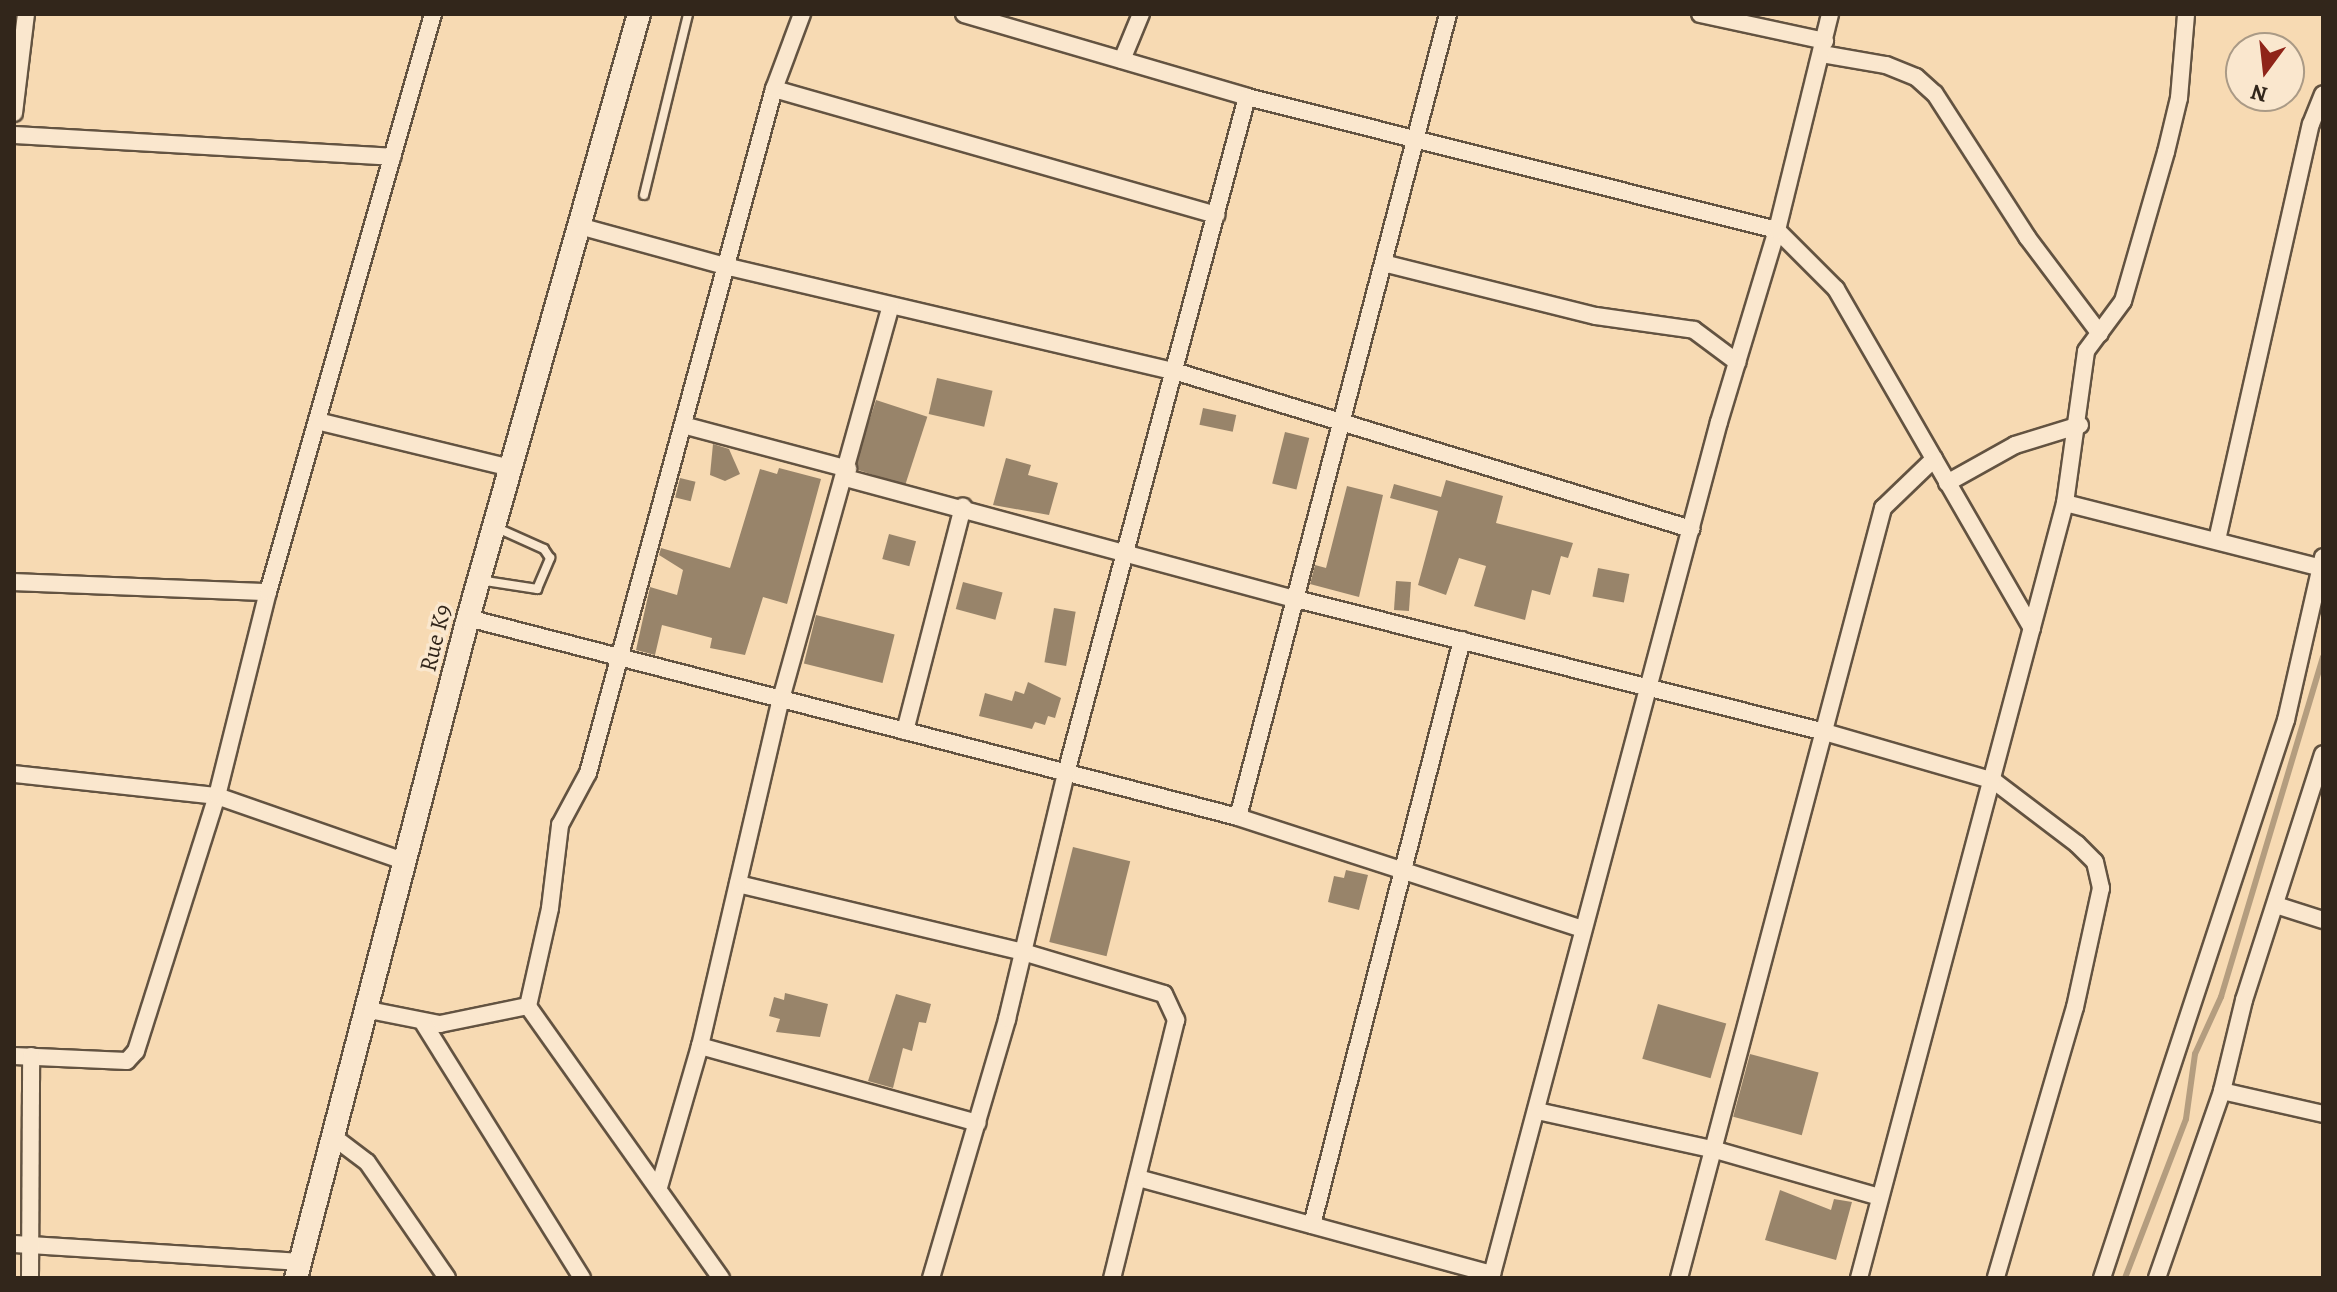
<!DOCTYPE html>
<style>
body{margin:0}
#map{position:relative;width:2337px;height:1292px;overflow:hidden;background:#f7dab3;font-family:Alegreya,serif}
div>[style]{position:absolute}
.stream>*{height:6px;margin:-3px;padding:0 3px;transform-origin:3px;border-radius:3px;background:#b49d7f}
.building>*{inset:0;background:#98846a;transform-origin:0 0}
.roads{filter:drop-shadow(2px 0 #635341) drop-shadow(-2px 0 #635341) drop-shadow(0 2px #635341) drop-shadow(0 -2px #635341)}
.lane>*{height:8px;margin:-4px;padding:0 4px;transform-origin:4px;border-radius:4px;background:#fae7ce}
.street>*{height:16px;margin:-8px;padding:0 8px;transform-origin:8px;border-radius:8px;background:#fae7ce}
.secondary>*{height:22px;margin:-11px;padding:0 11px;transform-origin:11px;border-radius:11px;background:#fae7ce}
span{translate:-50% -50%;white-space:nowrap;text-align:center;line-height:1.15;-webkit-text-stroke:7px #fae7ce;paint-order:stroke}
.street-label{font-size:24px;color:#32261b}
.frame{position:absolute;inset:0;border:16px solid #32261b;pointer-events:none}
.north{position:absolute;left:2225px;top:32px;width:80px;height:80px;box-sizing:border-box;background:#fae7ce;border:2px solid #aa9a86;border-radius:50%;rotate:195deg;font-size:22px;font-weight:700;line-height:32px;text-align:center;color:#32261b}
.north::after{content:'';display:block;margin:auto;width:28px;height:36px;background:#8f2418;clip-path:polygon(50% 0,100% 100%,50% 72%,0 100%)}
</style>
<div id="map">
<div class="stream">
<i style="left:2125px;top:1278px;width:170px;rotate:-69deg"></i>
<i style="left:2186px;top:1119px;width:66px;rotate:-82.1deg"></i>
<i style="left:2195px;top:1054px;width:63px;rotate:-65.5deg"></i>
<i style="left:2221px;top:997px;width:355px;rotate:-73.3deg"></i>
</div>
<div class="building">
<i style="left:937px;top:378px;width:57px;height:37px;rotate:13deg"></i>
<i style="left:876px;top:400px;width:54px;height:72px;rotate:18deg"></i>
<i style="left:1203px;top:408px;width:34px;height:17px;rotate:12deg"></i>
<i style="left:1285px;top:432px;width:25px;height:53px;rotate:14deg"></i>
<i style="clip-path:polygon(713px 444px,729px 449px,740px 474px,725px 481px,710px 475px)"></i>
<i style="clip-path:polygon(1006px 458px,1031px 465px,1028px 475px,1058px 483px,1049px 515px,993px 505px)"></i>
<i style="clip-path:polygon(779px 468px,821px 479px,787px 604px,763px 597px,745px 655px,710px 648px,712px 638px,662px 625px,655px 655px,636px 650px,650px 587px,677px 595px,683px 570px,659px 555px,661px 548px,730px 568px,760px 469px,777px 474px)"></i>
<i style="left:680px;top:478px;width:16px;height:20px;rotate:14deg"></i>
<i style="clip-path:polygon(1446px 480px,1503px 496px,1496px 523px,1573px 543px,1568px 558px,1561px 556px,1550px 595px,1532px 590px,1525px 620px,1474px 606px,1486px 566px,1459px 558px,1446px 595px,1418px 585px,1438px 511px,1390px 498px,1394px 484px,1441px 497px)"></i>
<i style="clip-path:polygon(1347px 486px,1383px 495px,1359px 597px,1310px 584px,1315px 565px,1326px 568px)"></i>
<i style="left:889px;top:534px;width:28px;height:26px;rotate:15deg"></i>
<i style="left:1598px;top:568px;width:32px;height:29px;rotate:11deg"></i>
<i style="left:1396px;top:581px;width:15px;height:29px;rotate:4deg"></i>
<i style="left:963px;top:582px;width:41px;height:28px;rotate:15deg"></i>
<i style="left:1054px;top:608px;width:22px;height:55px;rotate:10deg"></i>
<i style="left:816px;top:615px;width:81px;height:50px;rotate:14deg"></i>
<i style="clip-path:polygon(1028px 682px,1061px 698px,1055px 718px,1048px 716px,1045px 725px,1035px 722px,1032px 729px,979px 716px,985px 693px,1012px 701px,1015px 691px,1024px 694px)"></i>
<i style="left:1073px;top:847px;width:59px;height:98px;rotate:14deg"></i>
<i style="clip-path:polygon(1346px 870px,1368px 875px,1359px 910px,1328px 902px,1334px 876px,1344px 878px)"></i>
<i style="clip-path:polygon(785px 993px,828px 1004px,820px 1037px,776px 1032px,780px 1019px,769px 1016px,774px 997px,784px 1000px)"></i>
<i style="clip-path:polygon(896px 994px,931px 1004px,926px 1023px,919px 1022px,912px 1051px,903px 1048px,893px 1088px,868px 1081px)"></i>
<i style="left:1658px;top:1004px;width:71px;height:57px;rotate:16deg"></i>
<i style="left:1750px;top:1054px;width:71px;height:65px;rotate:15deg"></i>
<i style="clip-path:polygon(1780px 1190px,1831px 1210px,1834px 1199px,1852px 1202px,1836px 1260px,1765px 1240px)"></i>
</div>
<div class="roads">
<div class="lane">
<i style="left:644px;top:195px;width:186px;rotate:-76.3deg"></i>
<i style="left:479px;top:580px;width:59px;rotate:8.8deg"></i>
<i style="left:537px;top:589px;width:34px;rotate:-67deg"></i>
<i style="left:550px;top:558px;width:11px;rotate:-124deg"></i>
<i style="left:544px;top:549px;width:54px;rotate:-155.8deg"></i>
</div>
<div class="street">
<i style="left:964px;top:14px;width:295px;rotate:16.3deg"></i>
<i style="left:1247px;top:97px;width:546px;rotate:14.09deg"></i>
<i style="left:1777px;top:230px;width:83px;rotate:45deg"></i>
<i style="left:1836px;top:289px;width:392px;rotate:60deg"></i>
<i style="left:1700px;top:14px;width:128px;rotate:12.2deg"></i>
<i style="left:1822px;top:54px;width:65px;rotate:9.8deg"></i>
<i style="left:1886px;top:65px;width:32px;rotate:22deg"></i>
<i style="left:1916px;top:77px;width:25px;rotate:42deg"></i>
<i style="left:1935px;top:94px;width:170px;rotate:57.2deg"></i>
<i style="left:2027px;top:237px;width:121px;rotate:53deg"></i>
<i style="left:1122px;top:60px;width:50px;rotate:-67.6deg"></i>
<i style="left:774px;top:89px;width:460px;rotate:15.9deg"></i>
<i style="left:14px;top:113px;width:100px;rotate:-83.1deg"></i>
<i style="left:14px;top:135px;width:379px;rotate:3.3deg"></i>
<i style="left:579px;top:226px;width:151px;rotate:15.3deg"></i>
<i style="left:725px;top:266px;width:461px;rotate:13.2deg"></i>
<i style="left:1174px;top:371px;width:541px;rotate:16.99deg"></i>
<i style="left:1383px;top:263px;width:219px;rotate:14deg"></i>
<i style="left:1596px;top:316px;width:99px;rotate:8.1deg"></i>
<i style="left:1694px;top:330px;width:54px;rotate:36.7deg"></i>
<i style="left:317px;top:421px;width:200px;rotate:13.6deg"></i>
<i style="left:683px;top:425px;width:171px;rotate:14.9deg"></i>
<i style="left:846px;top:478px;width:462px;rotate:15.1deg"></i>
<i style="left:1292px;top:598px;width:545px;rotate:14.11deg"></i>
<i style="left:1821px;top:731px;width:180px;rotate:16.1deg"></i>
<i style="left:1994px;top:781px;width:104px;rotate:37.2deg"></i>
<i style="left:2077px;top:844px;width:25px;rotate:45deg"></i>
<i style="left:2095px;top:862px;width:27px;rotate:77deg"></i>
<i style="left:2101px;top:888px;width:122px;rotate:102.3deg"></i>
<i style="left:2075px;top:1007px;width:282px;rotate:106.3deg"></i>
<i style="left:1947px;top:483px;width:78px;rotate:-29.2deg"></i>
<i style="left:2015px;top:445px;width:68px;rotate:-17.1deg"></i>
<i style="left:2065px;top:503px;width:264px;rotate:14.2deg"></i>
<i style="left:2217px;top:540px;width:426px;rotate:-77.3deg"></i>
<i style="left:2311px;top:124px;width:32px;rotate:-68deg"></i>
<i style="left:14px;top:582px;width:254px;rotate:2.3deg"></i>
<i style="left:468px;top:618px;width:795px;rotate:14.49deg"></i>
<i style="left:1238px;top:817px;width:362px;rotate:18deg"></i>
<i style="left:905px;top:731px;width:232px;rotate:-75.5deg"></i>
<i style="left:14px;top:774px;width:204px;rotate:6.2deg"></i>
<i style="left:217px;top:796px;width:201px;rotate:19.2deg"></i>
<i style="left:1238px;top:817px;width:830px;rotate:-75.34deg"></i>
<i style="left:738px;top:884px;width:293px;rotate:13.4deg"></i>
<i style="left:1023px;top:952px;width:147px;rotate:16.6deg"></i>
<i style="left:1164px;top:994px;width:29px;rotate:65deg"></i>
<i style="left:1176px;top:1020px;width:266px;rotate:103.9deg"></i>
<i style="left:2276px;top:905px;width:49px;rotate:17.7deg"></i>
<i style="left:369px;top:1010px;width:72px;rotate:11.2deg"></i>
<i style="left:440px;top:1024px;width:90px;rotate:-11.6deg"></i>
<i style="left:424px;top:1024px;width:299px;rotate:58.1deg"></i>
<i style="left:700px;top:1046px;width:288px;rotate:15.5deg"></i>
<i style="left:14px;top:1056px;width:113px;rotate:2.5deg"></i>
<i style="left:127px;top:1061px;width:13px;rotate:-48deg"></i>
<i style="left:136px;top:1051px;width:268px;rotate:-72.4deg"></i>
<i style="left:217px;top:796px;width:210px;rotate:-76deg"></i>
<i style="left:268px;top:592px;width:601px;rotate:-74.07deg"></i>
<i style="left:2222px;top:1091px;width:104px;rotate:12.8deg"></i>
<i style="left:1537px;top:1111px;width:179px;rotate:12.3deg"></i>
<i style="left:1712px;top:1149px;width:174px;rotate:16deg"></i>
<i style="left:335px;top:1138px;width:40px;rotate:37deg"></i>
<i style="left:367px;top:1162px;width:141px;rotate:55.4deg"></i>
<i style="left:1138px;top:1178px;width:367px;rotate:15.2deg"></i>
<i style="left:659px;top:1187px;width:147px;rotate:-73.8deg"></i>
<i style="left:700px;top:1046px;width:356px;rotate:-76.9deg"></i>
<i style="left:781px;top:699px;width:408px;rotate:-74.4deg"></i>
<i style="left:1312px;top:1225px;width:604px;rotate:-75.62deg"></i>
<i style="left:14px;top:1244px;width:288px;rotate:3.6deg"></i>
<i style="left:30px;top:1278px;width:222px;rotate:-89.7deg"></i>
<i style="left:721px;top:1278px;width:334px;rotate:-125.4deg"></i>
<i style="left:528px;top:1006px;width:100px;rotate:-77.3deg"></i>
<i style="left:550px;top:908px;width:84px;rotate:-83.1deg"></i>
<i style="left:560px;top:825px;width:59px;rotate:-61.7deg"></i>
<i style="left:588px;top:773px;width:709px;rotate:-74.79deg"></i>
<i style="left:774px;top:89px;width:80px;rotate:-69.5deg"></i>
<i style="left:931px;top:1278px;width:270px;rotate:-73.6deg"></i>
<i style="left:1007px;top:1019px;width:253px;rotate:-76.5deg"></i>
<i style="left:1066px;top:773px;width:700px;rotate:-75.01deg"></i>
<i style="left:1491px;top:1278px;width:886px;rotate:-75.09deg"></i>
<i style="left:1719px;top:422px;width:201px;rotate:-73.2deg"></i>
<i style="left:1777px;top:230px;width:222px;rotate:-76.2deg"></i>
<i style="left:1679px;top:1278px;width:797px;rotate:-75.16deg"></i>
<i style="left:1883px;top:508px;width:71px;rotate:-43.9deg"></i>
<i style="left:1859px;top:1278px;width:802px;rotate:-75.11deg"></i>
<i style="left:2065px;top:503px;width:153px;rotate:-82.1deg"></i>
<i style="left:2086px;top:351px;width:62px;rotate:-53.5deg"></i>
<i style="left:2123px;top:301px;width:155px;rotate:-73.9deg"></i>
<i style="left:2166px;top:152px;width:56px;rotate:-76.5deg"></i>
<i style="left:2179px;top:98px;width:84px;rotate:-85.2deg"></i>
<i style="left:2102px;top:1278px;width:588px;rotate:-71.75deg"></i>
<i style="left:2286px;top:720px;width:167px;rotate:-77.2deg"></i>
<i style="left:2157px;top:1278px;width:198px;rotate:-70.8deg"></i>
<i style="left:2222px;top:1091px;width:94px;rotate:-76.4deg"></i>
<i style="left:2244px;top:1000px;width:258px;rotate:-72.2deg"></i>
</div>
<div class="secondary">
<i style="left:296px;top:1278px;width:682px;rotate:-75.39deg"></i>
<i style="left:468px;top:618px;width:628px;rotate:-74.19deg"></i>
</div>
</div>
<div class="street-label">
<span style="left:436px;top:638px;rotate:-76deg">Rue K9</span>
</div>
<div class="frame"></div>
<div class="north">N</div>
</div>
